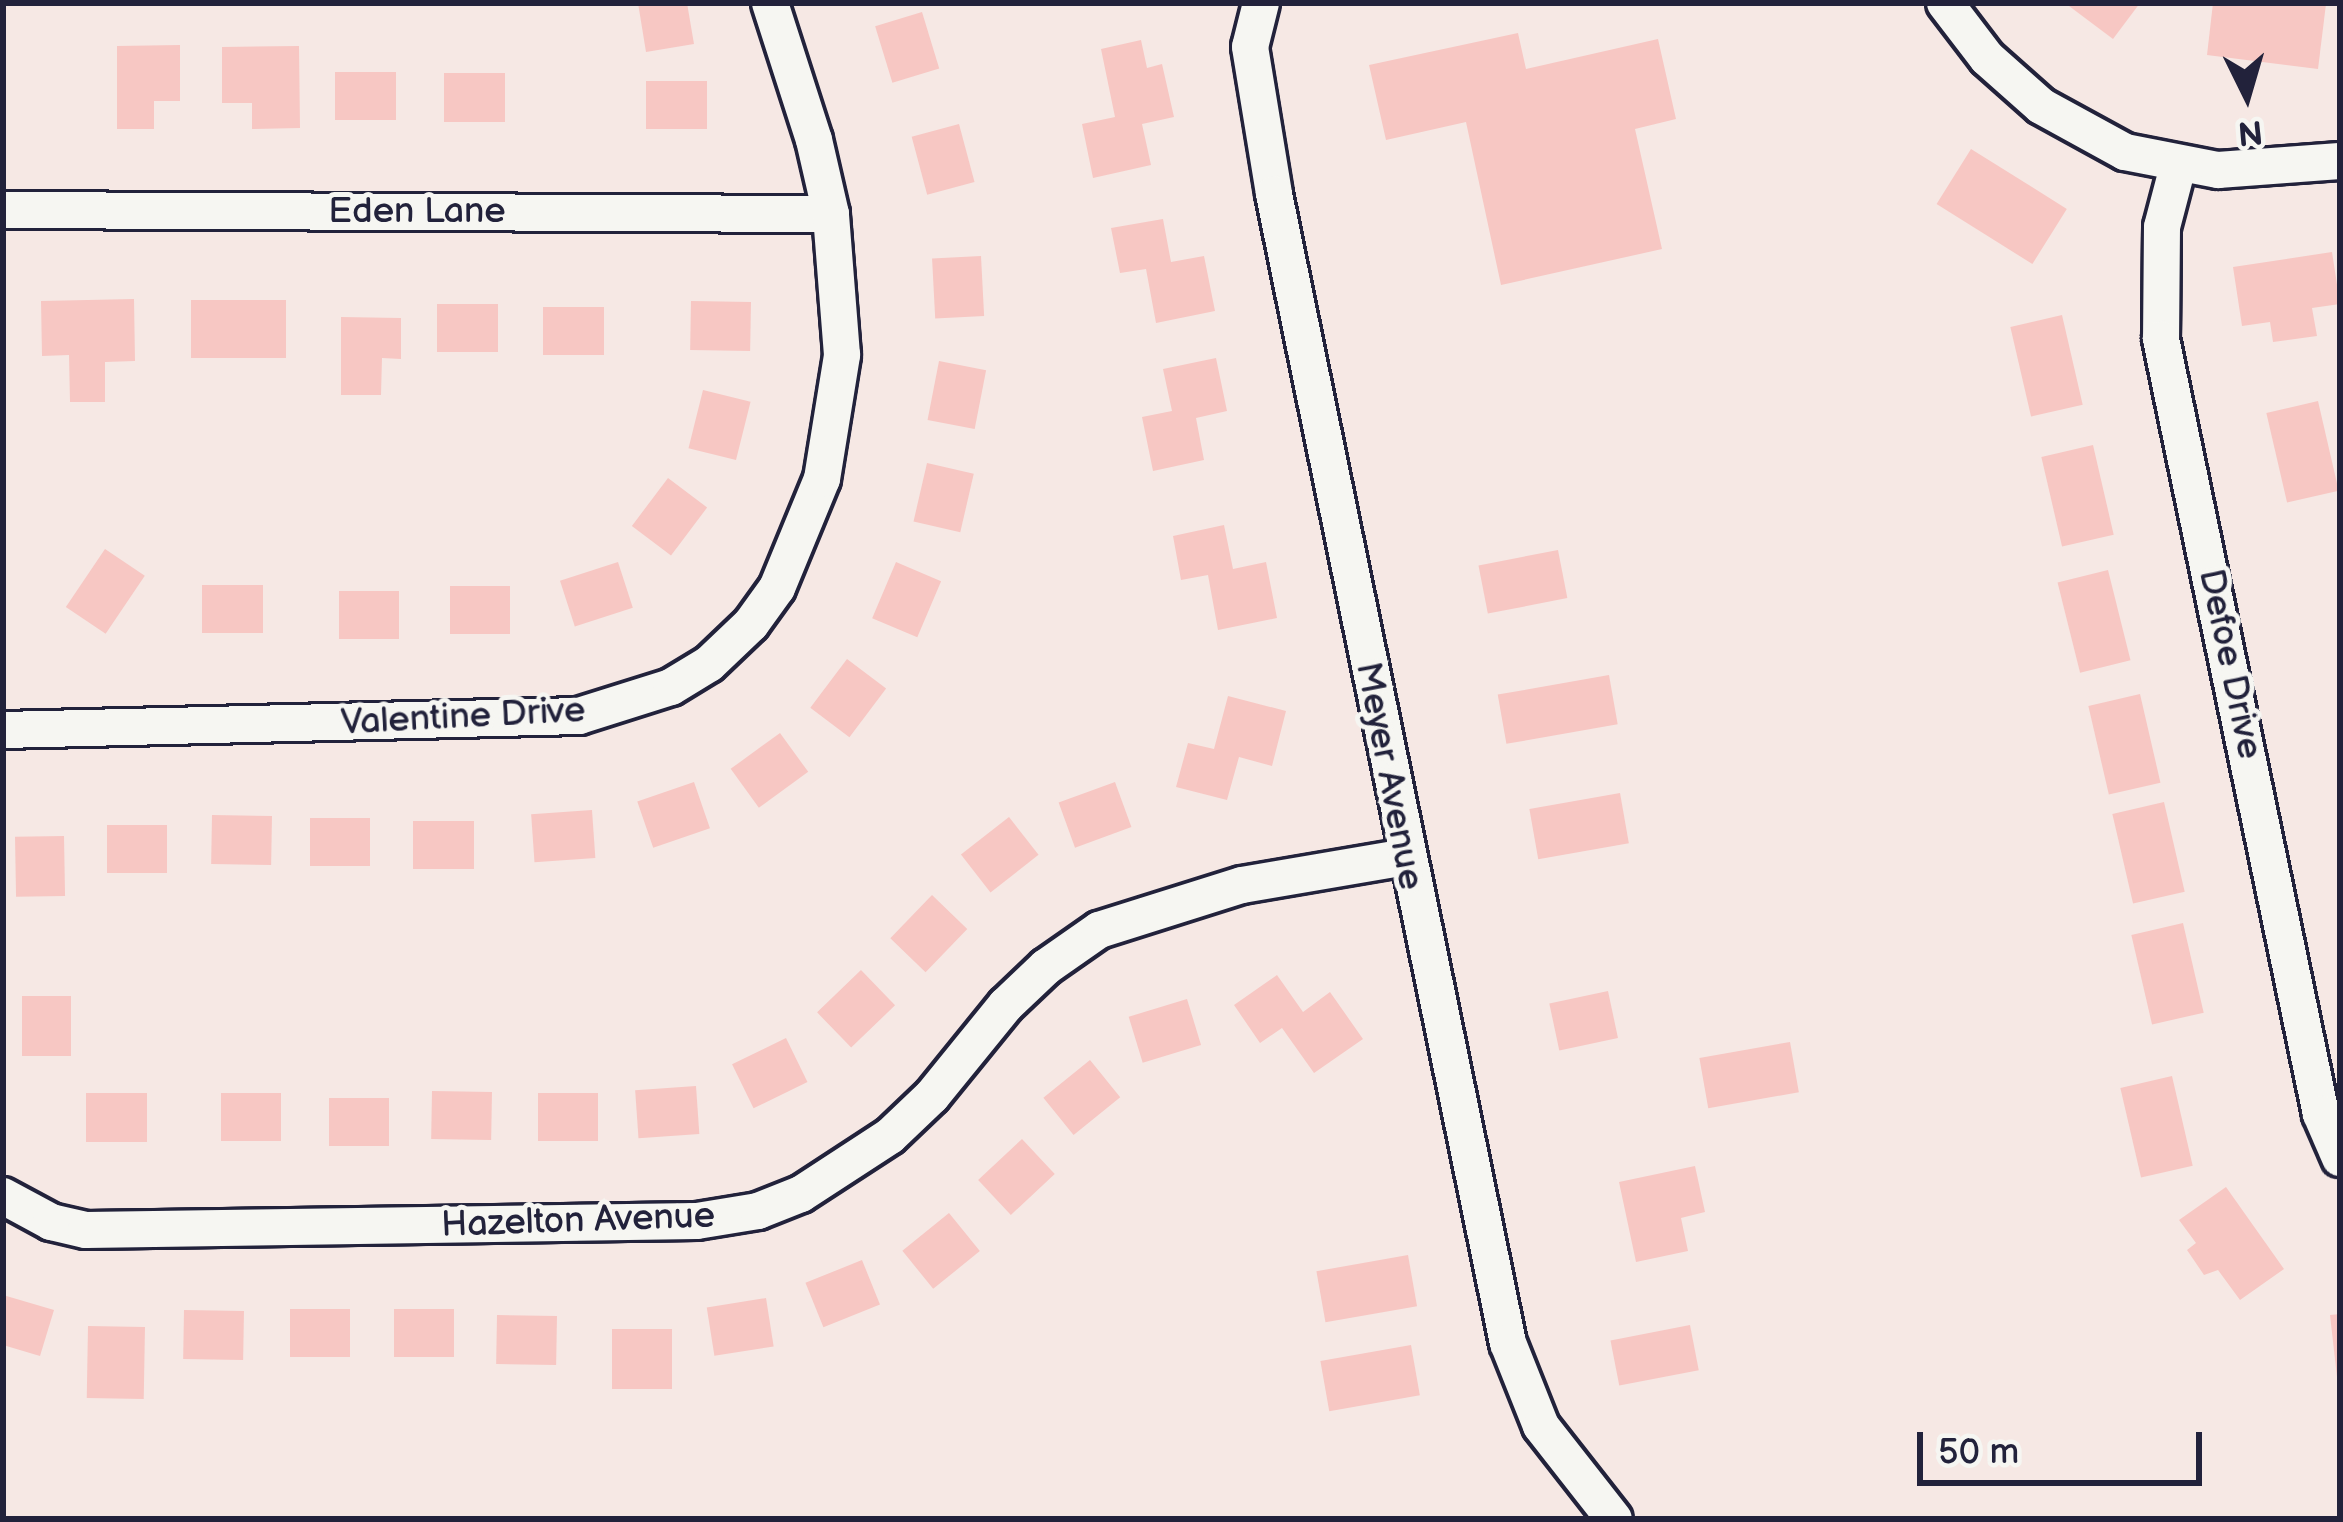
<!DOCTYPE html>
<style>
body{margin:0}
#map{position:relative;width:2343px;height:1522px;overflow:hidden;background:#f6e8e4;font-family:"Balsamiq Sans",sans-serif}
div>[style]{position:absolute}
.building>*{inset:0;background:#f7c7c3;transform-origin:0 0}
.roads{filter:drop-shadow(3px 0 #22223b) drop-shadow(-3px 0 #22223b) drop-shadow(0 3px #22223b) drop-shadow(0 -3px #22223b)}
.minor>*{height:36px;margin:-18px;padding:0 18px;transform-origin:18px;border-radius:18px;background:#f6f6f2}
span{translate:-50% -50%;white-space:nowrap;text-align:center;line-height:1.15;-webkit-text-stroke:10px #f6f6f2;paint-order:stroke}
.street-label{font-size:36px;color:#22223b}
.frame{position:absolute;inset:0;border:6px solid #22223b;pointer-events:none}
.north{position:absolute;left:2187px;top:36px;width:120px;height:120px;-webkit-text-stroke:9px #f6f6f2;paint-order:stroke;rotate:175deg;font-size:33px;font-weight:700;line-height:48px;text-align:center;color:#22223b}
.north::after{content:'';display:block;margin:auto;width:42px;height:54px;background:#22223b;clip-path:polygon(50% 0,100% 100%,50% 72%,0 100%)}
.scale{position:absolute;left:1917px;top:1432px;width:285px;height:54px;box-sizing:border-box;border:6px solid #22223b;border-top:0;padding-left:15px;font-size:36px;line-height:42px;white-space:nowrap;color:#22223b;-webkit-text-stroke:9px #f6f6f2;paint-order:stroke}
</style>
<div id="map">
<div class="building">
<i style="clip-path:polygon(638px 3px,687px 3px,694px 44px,646px 52px)"></i>
<i style="clip-path:polygon(2065px 3px,2140px 3px,2113px 39px)"></i>
<i style="clip-path:polygon(2213px 3px,2326px 4px,2318px 69px,2207px 55px)"></i>
<i style="left:922px;top:12px;width:59px;height:49px;rotate:73deg"></i>
<i style="clip-path:polygon(1518px 33px,1526px 69px,1658px 39px,1676px 119px,1635px 129px,1662px 249px,1501px 285px,1466px 122px,1386px 140px,1369px 65px)"></i>
<i style="clip-path:polygon(1141px 40px,1147px 68px,1162px 64px,1174px 117px,1142px 124px,1151px 165px,1093px 178px,1082px 124px,1115px 117px,1101px 49px)"></i>
<i style="clip-path:polygon(180px 45px,180px 101px,154px 101px,154px 129px,117px 129px,117px 46px)"></i>
<i style="clip-path:polygon(299px 46px,300px 128px,252px 129px,252px 103px,222px 103px,222px 47px)"></i>
<i style="left:335px;top:72px;width:61px;height:48px"></i>
<i style="left:444px;top:73px;width:61px;height:49px"></i>
<i style="left:646px;top:81px;width:61px;height:48px"></i>
<i style="left:959px;top:124px;width:60px;height:49px;rotate:75deg"></i>
<i style="left:1971px;top:149px;width:113px;height:65px;rotate:32deg"></i>
<i style="clip-path:polygon(1163px 219px,1171px 262px,1204px 256px,1215px 311px,1156px 323px,1146px 269px,1120px 273px,1111px 228px)"></i>
<i style="clip-path:polygon(2332px 252px,2340px 304px,2312px 308px,2317px 336px,2273px 342px,2270px 322px,2242px 326px,2233px 267px)"></i>
<i style="left:981px;top:256px;width:60px;height:49px;rotate:87deg"></i>
<i style="clip-path:polygon(134px 299px,135px 361px,105px 362px,105px 402px,70px 402px,69px 355px,42px 356px,41px 301px)"></i>
<i style="left:286px;top:300px;width:58px;height:95px;rotate:90deg"></i>
<i style="left:691px;top:301px;width:60px;height:49px;rotate:1deg"></i>
<i style="left:437px;top:304px;width:61px;height:48px"></i>
<i style="left:543px;top:307px;width:61px;height:48px"></i>
<i style="left:2062px;top:315px;width:92px;height:53px;rotate:77deg"></i>
<i style="clip-path:polygon(341px 317px,401px 318px,401px 359px,382px 358px,381px 395px,341px 395px)"></i>
<i style="clip-path:polygon(1216px 358px,1227px 411px,1196px 418px,1204px 460px,1153px 471px,1142px 417px,1172px 411px,1163px 369px)"></i>
<i style="left:939px;top:361px;width:48px;height:60px;rotate:11deg"></i>
<i style="left:703px;top:390px;width:49px;height:60px;rotate:14deg"></i>
<i style="left:2318px;top:401px;width:92px;height:53px;rotate:77deg"></i>
<i style="left:2093px;top:445px;width:92px;height:53px;rotate:77deg"></i>
<i style="left:927px;top:463px;width:48px;height:60px;rotate:13deg"></i>
<i style="left:668px;top:478px;width:49px;height:60px;rotate:37deg"></i>
<i style="clip-path:polygon(1224px 525px,1233px 569px,1266px 562px,1277px 618px,1218px 630px,1208px 575px,1181px 580px,1173px 536px)"></i>
<i style="left:105px;top:549px;width:48px;height:70px;rotate:34deg"></i>
<i style="left:1558px;top:550px;width:49px;height:81px;rotate:79deg"></i>
<i style="left:618px;top:562px;width:48px;height:61px;rotate:72deg"></i>
<i style="left:896px;top:562px;width:49px;height:61px;rotate:23deg"></i>
<i style="left:2108px;top:570px;width:93px;height:52px;rotate:76deg"></i>
<i style="left:202px;top:585px;width:61px;height:48px"></i>
<i style="left:450px;top:586px;width:60px;height:48px"></i>
<i style="left:339px;top:591px;width:60px;height:48px"></i>
<i style="left:847px;top:659px;width:49px;height:61px;rotate:37deg"></i>
<i style="left:1609px;top:675px;width:50px;height:113px;rotate:80deg"></i>
<i style="left:2140px;top:694px;width:91px;height:53px;rotate:77deg"></i>
<i style="clip-path:polygon(1228px 696px,1286px 711px,1272px 766px,1239px 757px,1227px 800px,1176px 787px,1188px 743px,1214px 749px)"></i>
<i style="left:780px;top:733px;width:48px;height:61px;rotate:54deg"></i>
<i style="left:694px;top:782px;width:49px;height:60px;rotate:71deg"></i>
<i style="left:1115px;top:782px;width:48px;height:60px;rotate:70deg"></i>
<i style="left:1620px;top:793px;width:51px;height:92px;rotate:80deg"></i>
<i style="left:2164px;top:802px;width:92px;height:53px;rotate:77deg"></i>
<i style="left:592px;top:810px;width:48px;height:61px;rotate:86deg"></i>
<i style="left:212px;top:815px;width:60px;height:49px;rotate:1deg"></i>
<i style="left:1009px;top:817px;width:48px;height:61px;rotate:52deg"></i>
<i style="left:310px;top:818px;width:60px;height:48px"></i>
<i style="left:413px;top:821px;width:61px;height:48px"></i>
<i style="left:107px;top:825px;width:60px;height:48px"></i>
<i style="left:64px;top:836px;width:60px;height:49px;rotate:89deg"></i>
<i style="left:932px;top:895px;width:49px;height:60px;rotate:44deg"></i>
<i style="left:2183px;top:923px;width:92px;height:53px;rotate:77deg"></i>
<i style="left:861px;top:970px;width:49px;height:61px;rotate:46deg"></i>
<i style="clip-path:polygon(1277px 975px,1303px 1012px,1330px 992px,1363px 1039px,1314px 1073px,1282px 1028px,1260px 1043px,1234px 1005px)"></i>
<i style="left:1608px;top:991px;width:48px;height:60px;rotate:78deg"></i>
<i style="left:22px;top:996px;width:49px;height:60px"></i>
<i style="left:1187px;top:999px;width:48px;height:61px;rotate:73deg"></i>
<i style="left:786px;top:1038px;width:49px;height:60px;rotate:64deg"></i>
<i style="left:1790px;top:1042px;width:51px;height:92px;rotate:80deg"></i>
<i style="left:1090px;top:1060px;width:48px;height:60px;rotate:51deg"></i>
<i style="left:2172px;top:1076px;width:92px;height:53px;rotate:77deg"></i>
<i style="left:696px;top:1086px;width:48px;height:61px;rotate:86deg"></i>
<i style="left:432px;top:1091px;width:60px;height:48px;rotate:1deg"></i>
<i style="left:86px;top:1093px;width:61px;height:49px"></i>
<i style="left:221px;top:1093px;width:60px;height:48px"></i>
<i style="left:538px;top:1093px;width:60px;height:48px"></i>
<i style="left:329px;top:1098px;width:60px;height:48px"></i>
<i style="left:1022px;top:1139px;width:48px;height:60px;rotate:47deg"></i>
<i style="clip-path:polygon(1695px 1166px,1705px 1212px,1681px 1218px,1688px 1251px,1636px 1262px,1619px 1182px)"></i>
<i style="clip-path:polygon(2226px 1187px,2284px 1269px,2240px 1300px,2218px 1270px,2204px 1275px,2187px 1250px,2196px 1243px,2179px 1220px)"></i>
<i style="left:949px;top:1213px;width:49px;height:60px;rotate:51deg"></i>
<i style="left:1408px;top:1255px;width:52px;height:93px;rotate:80deg"></i>
<i style="left:862px;top:1260px;width:48px;height:61px;rotate:68deg"></i>
<i style="clip-path:polygon(3px 1295px,54px 1310px,40px 1356px,3px 1345px)"></i>
<i style="left:766px;top:1298px;width:49px;height:60px;rotate:81deg"></i>
<i style="left:290px;top:1309px;width:60px;height:48px"></i>
<i style="left:394px;top:1309px;width:60px;height:48px"></i>
<i style="left:184px;top:1310px;width:60px;height:49px;rotate:1deg"></i>
<i style="clip-path:polygon(2340px 1314px,2340px 1377px,2337px 1377px,2330px 1315px)"></i>
<i style="left:497px;top:1315px;width:60px;height:49px;rotate:1deg"></i>
<i style="left:1690px;top:1325px;width:46px;height:81px;rotate:79deg"></i>
<i style="left:88px;top:1326px;width:57px;height:72px;rotate:1deg"></i>
<i style="left:612px;top:1329px;width:60px;height:60px"></i>
<i style="left:1411px;top:1345px;width:51px;height:92px;rotate:80deg"></i>
</div>
<div class="roads">
<div class="minor">
<i style="left:1261px;top:3px;width:45px;rotate:104deg"></i>
<i style="left:1250px;top:47px;width:149px;rotate:80.7deg"></i>
<i style="left:1274px;top:194px;width:1173px;rotate:78.49deg"></i>
<i style="left:1508px;top:1343px;width:89px;rotate:68.3deg"></i>
<i style="left:1541px;top:1426px;width:118px;rotate:51.9deg"></i>
<i style="left:1945px;top:3px;width:69px;rotate:52.6deg"></i>
<i style="left:1987px;top:58px;width:72px;rotate:41.6deg"></i>
<i style="left:2041px;top:106px;width:96px;rotate:28.7deg"></i>
<i style="left:2125px;top:152px;width:95px;rotate:11deg"></i>
<i style="left:2218px;top:170px;width:122px;rotate:-4.2deg"></i>
<i style="left:2178px;top:166px;width:63px;rotate:104.7deg"></i>
<i style="left:2162px;top:227px;width:112px;rotate:90.5deg"></i>
<i style="left:2161px;top:339px;width:791px;rotate:78.34deg"></i>
<i style="left:2321px;top:1114px;width:48px;rotate:66.6deg"></i>
<i style="left:3px;top:210px;width:828px;rotate:0.28deg"></i>
<i style="left:3px;top:730px;width:576px;rotate:-1.39deg"></i>
<i style="left:579px;top:716px;width:96px;rotate:-17.5deg"></i>
<i style="left:671px;top:687px;width:44px;rotate:-31.2deg"></i>
<i style="left:709px;top:664px;width:58px;rotate:-43.6deg"></i>
<i style="left:751px;top:624px;width:44px;rotate:-54.2deg"></i>
<i style="left:777px;top:588px;width:118px;rotate:-67.6deg"></i>
<i style="left:822px;top:479px;width:126px;rotate:-80.8deg"></i>
<i style="left:842px;top:355px;width:141px;rotate:-94.5deg"></i>
<i style="left:831px;top:214px;width:76px;rotate:-102.9deg"></i>
<i style="left:814px;top:140px;width:144px;rotate:-107.8deg"></i>
<i style="left:3px;top:1196px;width:55px;rotate:28.4deg"></i>
<i style="left:51px;top:1222px;width:36px;rotate:13deg"></i>
<i style="left:86px;top:1230px;width:611px;rotate:-0.84deg"></i>
<i style="left:697px;top:1221px;width:62px;rotate:-9.3deg"></i>
<i style="left:758px;top:1211px;width:46px;rotate:-21.6deg"></i>
<i style="left:801px;top:1194px;width:106px;rotate:-33.1deg"></i>
<i style="left:890px;top:1136px;width:58px;rotate:-43.6deg"></i>
<i style="left:932px;top:1096px;width:117px;rotate:-50.9deg"></i>
<i style="left:1006px;top:1005px;width:55px;rotate:-43.5deg"></i>
<i style="left:1046px;top:967px;width:65px;rotate:-34.9deg"></i>
<i style="left:1099px;top:930px;width:150px;rotate:-17.5deg"></i>
<i style="left:1242px;top:885px;width:165px;rotate:-9.7deg"></i>
</div>
</div>
<div class="street-label">
<span style="left:417px;top:212px">Eden Lane</span>
<span style="left:2230px;top:664px;rotate:78deg">Defoe Drive</span>
<span style="left:463px;top:717px;rotate:-3deg">Valentine Drive</span>
<span style="left:1389px;top:776px;rotate:79deg">Meyer Avenue</span>
<span style="left:578px;top:1221px;rotate:-2deg">Hazelton Avenue</span>
</div>
<div class="frame"></div>
<div class="north">N</div>
<div class="scale">50 m</div>
</div>
